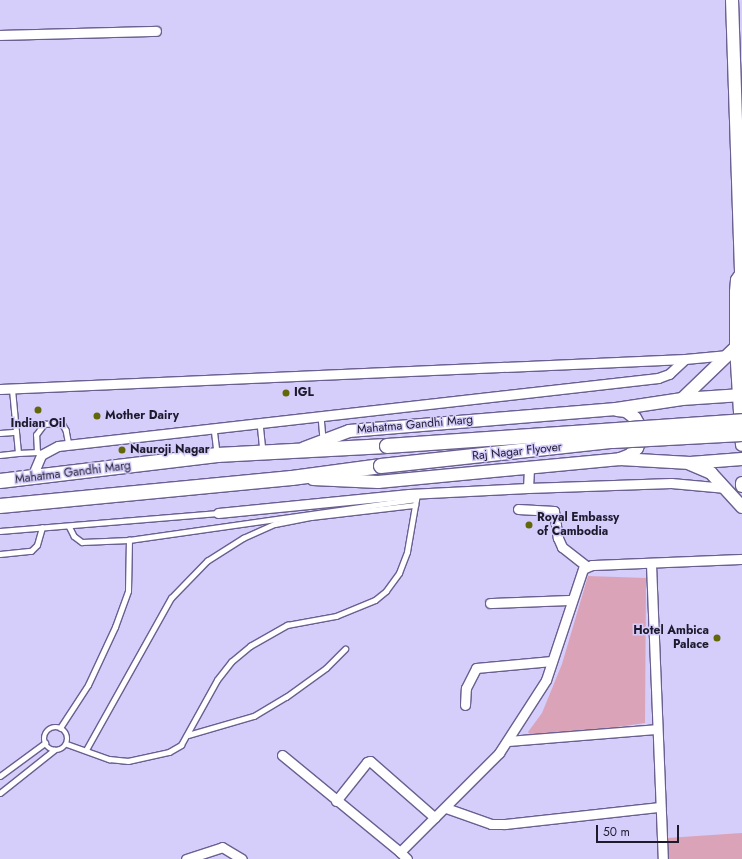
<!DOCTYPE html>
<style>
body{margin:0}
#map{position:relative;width:742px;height:859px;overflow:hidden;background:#d5cdfa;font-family:Jost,sans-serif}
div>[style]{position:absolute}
.green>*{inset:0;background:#dba3b8}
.roads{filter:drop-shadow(1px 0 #6a5f90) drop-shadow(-1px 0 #6a5f90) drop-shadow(0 1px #6a5f90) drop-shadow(0 -1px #6a5f90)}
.lane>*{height:4.5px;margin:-2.25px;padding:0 2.25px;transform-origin:2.25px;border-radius:2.25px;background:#fff}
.lane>.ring{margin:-2.25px;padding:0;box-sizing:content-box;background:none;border:4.5px solid #fff;border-radius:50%}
.street>*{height:9px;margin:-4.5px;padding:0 4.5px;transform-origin:4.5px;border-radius:4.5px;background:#fff}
.secondary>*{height:12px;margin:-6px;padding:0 6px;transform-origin:6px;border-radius:6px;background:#fff}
.primary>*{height:14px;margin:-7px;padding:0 7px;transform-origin:7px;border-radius:7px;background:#fff}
.bridges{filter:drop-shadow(1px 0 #6a5f90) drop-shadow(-1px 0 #6a5f90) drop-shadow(0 1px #6a5f90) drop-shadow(0 -1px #6a5f90)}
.primary-bridge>*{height:14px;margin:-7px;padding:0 7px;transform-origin:7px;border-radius:7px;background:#fff}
.dots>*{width:11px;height:11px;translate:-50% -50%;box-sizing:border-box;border:2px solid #d5cdfa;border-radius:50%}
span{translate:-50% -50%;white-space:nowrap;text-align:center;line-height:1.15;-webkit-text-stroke:3px #d5cdfa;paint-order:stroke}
.poi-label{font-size:12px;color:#1e1a2e;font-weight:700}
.left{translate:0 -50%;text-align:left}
.right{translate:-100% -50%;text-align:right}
.street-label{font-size:12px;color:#1e1a2e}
.scale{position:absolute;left:596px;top:825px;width:83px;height:18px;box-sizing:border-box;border:2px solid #1e1a2e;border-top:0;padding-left:5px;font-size:12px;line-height:14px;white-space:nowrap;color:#1e1a2e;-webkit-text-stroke:3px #d5cdfa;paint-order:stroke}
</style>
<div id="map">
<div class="green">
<i style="clip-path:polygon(588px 576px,646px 578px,645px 723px,534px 739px,528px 732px,542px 713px,562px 664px)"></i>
<i style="clip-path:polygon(742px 833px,742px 859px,669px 859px,667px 838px)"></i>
</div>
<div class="roads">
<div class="lane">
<i style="left:321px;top:416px;width:25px;rotate:85deg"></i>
<i style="left:260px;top:423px;width:28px;rotate:84deg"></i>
<i style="left:214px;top:428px;width:26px;rotate:83deg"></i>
<i style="left:0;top:433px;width:16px;rotate:-4deg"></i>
<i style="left:37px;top:452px;width:17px;rotate:-93deg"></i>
<i style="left:36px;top:435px;width:14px;rotate:-54deg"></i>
<i style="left:44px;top:424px;width:14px;rotate:-4deg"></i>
<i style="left:58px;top:423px;width:5px;rotate:22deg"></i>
<i style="left:63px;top:425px;width:6px;rotate:59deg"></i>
<i style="left:66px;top:430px;width:15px;rotate:79deg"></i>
<i style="left:18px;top:453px;width:20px;rotate:-3deg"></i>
<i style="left:0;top:455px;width:18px;rotate:-6deg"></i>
<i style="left:18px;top:453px;width:64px;rotate:-95.4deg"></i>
<i style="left:69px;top:526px;width:11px;rotate:63deg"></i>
<i style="left:74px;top:536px;width:10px;rotate:37deg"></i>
<i style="left:82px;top:542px;width:47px;rotate:-2.4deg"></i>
<i style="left:129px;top:540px;width:290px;rotate:-8.1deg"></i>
<i style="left:0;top:531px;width:219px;rotate:-4.7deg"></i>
<i style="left:0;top:554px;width:31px;rotate:-6deg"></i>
<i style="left:31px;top:551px;width:8px;rotate:-45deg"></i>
<i style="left:37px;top:545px;width:18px;rotate:-74deg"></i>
<i class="ring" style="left:44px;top:727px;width:19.5px;height:19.5px"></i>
<i style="left:60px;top:728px;width:51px;rotate:-56.9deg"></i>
<i style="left:88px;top:685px;width:64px;rotate:-65deg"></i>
<i style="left:115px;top:627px;width:38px;rotate:-70deg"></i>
<i style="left:128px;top:591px;width:51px;rotate:-88.9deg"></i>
<i style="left:188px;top:735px;width:69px;rotate:-16.1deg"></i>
<i style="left:254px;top:716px;width:37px;rotate:-31deg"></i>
<i style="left:286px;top:697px;width:49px;rotate:-35.9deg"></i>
<i style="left:326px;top:668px;width:27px;rotate:-45deg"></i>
<i style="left:67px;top:744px;width:45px;rotate:19.7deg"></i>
<i style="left:109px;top:759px;width:19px;rotate:6deg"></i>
<i style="left:128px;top:761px;width:42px;rotate:-12.4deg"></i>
<i style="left:169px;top:752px;width:14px;rotate:-30deg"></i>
<i style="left:181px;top:745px;width:74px;rotate:-61deg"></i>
<i style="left:217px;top:680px;width:23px;rotate:-52deg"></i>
<i style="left:231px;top:662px;width:25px;rotate:-40deg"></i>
<i style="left:250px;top:646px;width:43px;rotate:-29.6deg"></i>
<i style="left:287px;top:625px;width:50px;rotate:-10.4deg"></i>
<i style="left:336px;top:616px;width:42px;rotate:-22.3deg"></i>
<i style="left:375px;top:600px;width:14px;rotate:-39deg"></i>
<i style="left:386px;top:591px;width:22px;rotate:-54deg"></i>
<i style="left:399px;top:573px;width:22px;rotate:-69deg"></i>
<i style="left:407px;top:552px;width:59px;rotate:-80.2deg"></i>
<i style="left:86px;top:750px;width:174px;rotate:-60.8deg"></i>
<i style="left:171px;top:598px;width:52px;rotate:-45.8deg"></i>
<i style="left:207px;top:561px;width:43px;rotate:-32.6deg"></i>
<i style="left:243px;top:538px;width:35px;rotate:-24deg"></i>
<i style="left:275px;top:524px;width:37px;rotate:-11deg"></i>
<i style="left:311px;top:517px;width:105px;rotate:-6.6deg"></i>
<i style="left:0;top:776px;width:56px;rotate:-36.3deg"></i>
<i style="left:0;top:793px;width:69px;rotate:-38.5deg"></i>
</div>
<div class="street">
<i style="left:0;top:35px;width:156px;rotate:-1.5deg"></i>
<i style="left:0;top:389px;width:686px;rotate:-2.51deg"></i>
<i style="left:685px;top:359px;width:43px;rotate:-5.3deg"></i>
<i style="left:31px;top:479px;width:26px;rotate:-67deg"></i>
<i style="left:41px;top:455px;width:19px;rotate:-28deg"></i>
<i style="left:58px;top:446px;width:604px;rotate:-6.47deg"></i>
<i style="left:658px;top:378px;width:12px;rotate:-20deg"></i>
<i style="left:669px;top:374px;width:22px;rotate:-43deg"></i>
<i style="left:528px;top:488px;width:20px;rotate:-87deg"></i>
<i style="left:518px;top:509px;width:36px;rotate:3deg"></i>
<i style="left:554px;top:511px;width:27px;rotate:82deg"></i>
<i style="left:558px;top:538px;width:10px;rotate:66deg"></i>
<i style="left:562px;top:547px;width:31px;rotate:38deg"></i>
<i style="left:218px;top:513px;width:192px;rotate:-5.7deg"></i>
<i style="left:409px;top:494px;width:119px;rotate:-2.9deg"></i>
<i style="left:528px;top:488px;width:143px;rotate:-2deg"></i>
<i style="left:671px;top:483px;width:55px;rotate:5.2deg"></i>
<i style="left:651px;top:564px;width:295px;rotate:87.7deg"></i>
<i style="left:490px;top:603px;width:81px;rotate:-2.1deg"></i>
<i style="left:465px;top:705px;width:17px;rotate:-87deg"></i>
<i style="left:466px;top:688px;width:22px;rotate:-63deg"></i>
<i style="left:476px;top:668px;width:76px;rotate:-5.3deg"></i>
<i style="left:508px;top:741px;width:148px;rotate:-4.6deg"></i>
<i style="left:282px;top:755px;width:153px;rotate:39.4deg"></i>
<i style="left:336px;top:801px;width:50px;rotate:-51.5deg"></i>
<i style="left:367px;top:762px;width:3px;rotate:-18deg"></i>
<i style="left:370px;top:761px;width:86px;rotate:41.2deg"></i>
<i style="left:446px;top:808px;width:48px;rotate:19.6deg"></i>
<i style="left:491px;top:824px;width:14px"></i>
<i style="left:505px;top:824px;width:156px;rotate:-6.3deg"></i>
<i style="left:186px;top:859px;width:38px;rotate:-18deg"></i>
<i style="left:222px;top:847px;width:23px;rotate:31deg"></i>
<i style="left:407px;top:859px;width:10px;rotate:-135deg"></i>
<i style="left:400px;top:852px;width:140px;rotate:-45deg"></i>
<i style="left:499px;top:753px;width:87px;rotate:-57.2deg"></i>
<i style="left:546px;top:680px;width:117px;rotate:-71.6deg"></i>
<i style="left:583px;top:569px;width:10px;rotate:-24deg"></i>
<i style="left:592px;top:565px;width:150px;rotate:-2.3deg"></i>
</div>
<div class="secondary">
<i style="left:732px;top:0;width:274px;rotate:88.1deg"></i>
<i style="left:741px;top:274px;width:7px;rotate:124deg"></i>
<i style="left:737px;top:280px;width:12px;rotate:95deg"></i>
<i style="left:736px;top:292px;width:55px;rotate:90deg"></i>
<i style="left:736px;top:347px;width:98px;rotate:86.5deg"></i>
<i style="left:682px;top:399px;width:75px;rotate:-43.9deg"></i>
<i style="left:617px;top:410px;width:9px;rotate:6deg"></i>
<i style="left:626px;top:411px;width:11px;rotate:38deg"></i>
<i style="left:635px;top:418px;width:10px;rotate:61deg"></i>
<i style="left:640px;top:427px;width:11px;rotate:85deg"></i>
<i style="left:641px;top:438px;width:11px;rotate:112deg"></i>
<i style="left:637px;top:448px;width:10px;rotate:135deg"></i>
<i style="left:630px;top:455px;width:11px;rotate:158deg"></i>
<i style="left:304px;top:448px;width:48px;rotate:-20.7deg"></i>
<i style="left:349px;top:431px;width:268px;rotate:-4.7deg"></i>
<i style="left:616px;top:409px;width:67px;rotate:-8.6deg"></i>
<i style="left:682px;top:399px;width:60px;rotate:-3.8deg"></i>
<i style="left:690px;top:464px;width:23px;rotate:23deg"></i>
<i style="left:711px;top:473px;width:46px;rotate:47.6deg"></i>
<i style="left:313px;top:479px;width:65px;rotate:2.6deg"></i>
<i style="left:378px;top:482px;width:243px;rotate:-5.4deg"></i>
<i style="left:620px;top:459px;width:70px;rotate:3.3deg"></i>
<i style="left:690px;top:463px;width:52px;rotate:-4.4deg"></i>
<i style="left:742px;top:483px;width:3px;rotate:90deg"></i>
</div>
<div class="primary">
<i style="left:0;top:481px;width:219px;rotate:-6.8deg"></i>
<i style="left:217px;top:455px;width:170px;rotate:-3deg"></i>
<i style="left:0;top:506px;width:293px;rotate:-5.5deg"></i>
<i style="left:292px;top:478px;width:90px;rotate:-7.7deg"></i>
</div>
</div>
<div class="bridges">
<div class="primary-bridge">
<i style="left:387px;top:446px;width:356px;rotate:-4deg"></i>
<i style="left:381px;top:466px;width:233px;rotate:-6.2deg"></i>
<i style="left:613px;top:441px;width:129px;rotate:-3.1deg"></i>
</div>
</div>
<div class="dots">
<i style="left:286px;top:393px;background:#626809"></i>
<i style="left:38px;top:410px;background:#626809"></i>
<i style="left:97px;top:416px;background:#626809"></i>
<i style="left:122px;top:450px;background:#626809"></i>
<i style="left:529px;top:525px;background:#626809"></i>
<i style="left:717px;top:638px;background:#626809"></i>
</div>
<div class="poi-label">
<span class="left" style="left:294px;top:393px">IGL</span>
<span class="left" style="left:105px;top:416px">Mother Dairy</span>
<span style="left:38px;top:424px">Indian Oil</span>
<span class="left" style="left:130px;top:450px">Nauroji Nagar</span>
<span class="left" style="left:537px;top:525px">Royal Embassy<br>of Cambodia</span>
<span class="right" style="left:709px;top:638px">Hotel Ambica<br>Palace</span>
</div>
<div class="street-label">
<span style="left:415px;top:425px;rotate:-5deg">Mahatma Gandhi Marg</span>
<span style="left:517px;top:452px;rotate:-6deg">Raj Nagar Flyover</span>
<span style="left:73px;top:473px;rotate:-7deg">Mahatma Gandhi Marg</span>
</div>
<div class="scale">50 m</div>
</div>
